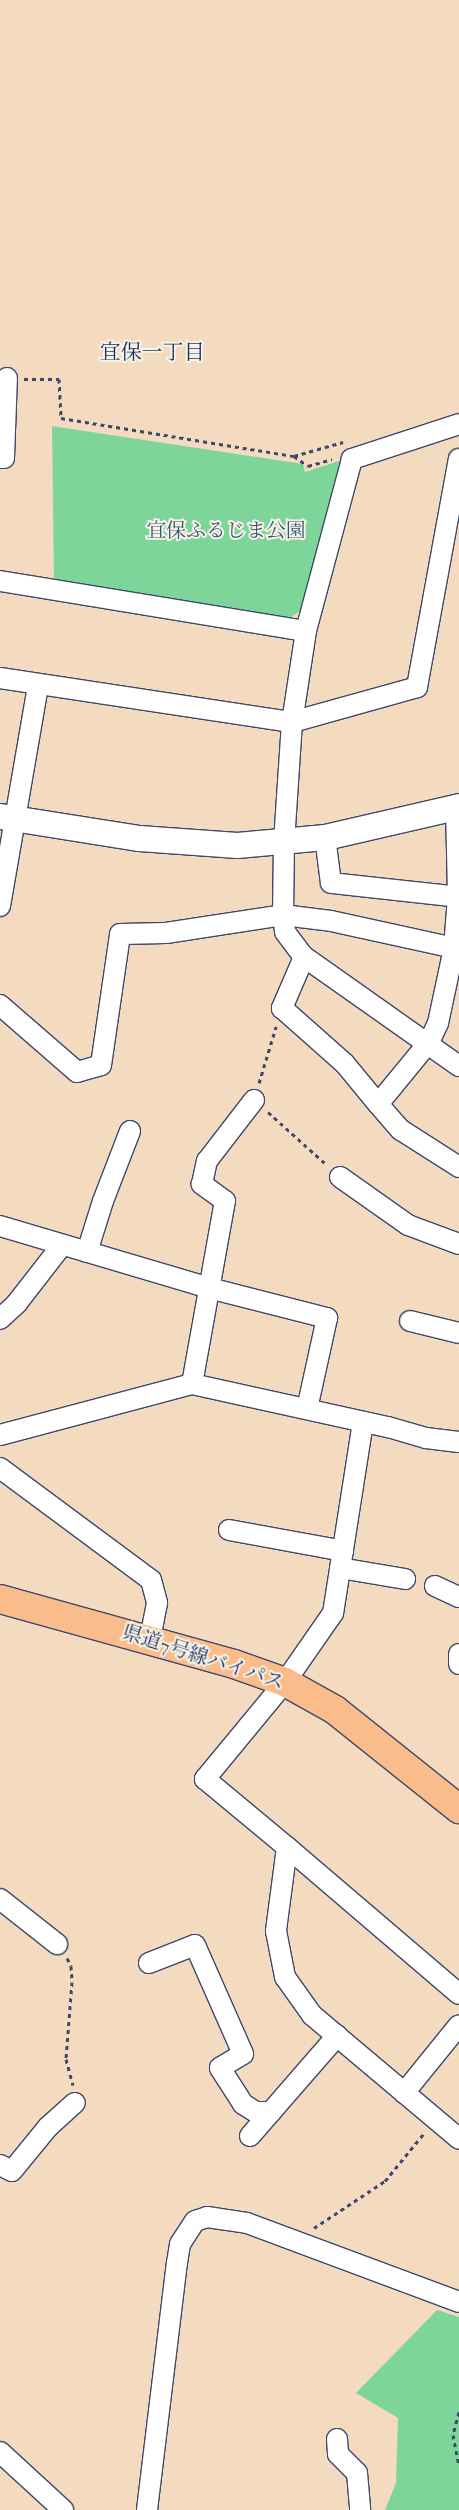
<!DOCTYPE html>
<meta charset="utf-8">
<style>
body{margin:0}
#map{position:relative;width:459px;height:2510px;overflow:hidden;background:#f4dbbf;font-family:"IM FELL English","Noto Serif JP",serif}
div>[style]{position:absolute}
.green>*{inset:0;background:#7dd59a}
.path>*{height:3px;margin-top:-1.5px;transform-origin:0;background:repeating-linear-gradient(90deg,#3c496d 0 4px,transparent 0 8px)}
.roads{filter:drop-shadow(1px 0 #3c496d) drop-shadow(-1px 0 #3c496d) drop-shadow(0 1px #3c496d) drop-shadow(0 -1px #3c496d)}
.minor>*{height:20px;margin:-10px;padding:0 10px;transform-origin:10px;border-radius:10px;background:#fff}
.tertiary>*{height:25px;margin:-12.5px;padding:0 12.5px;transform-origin:12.5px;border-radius:12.5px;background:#fff}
.primary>*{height:28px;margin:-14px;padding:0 14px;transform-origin:14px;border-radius:14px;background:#f9bc8a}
span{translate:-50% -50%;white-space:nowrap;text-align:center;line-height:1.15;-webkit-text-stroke:4px #f7f3e8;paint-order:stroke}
.park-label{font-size:20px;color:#34586d}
.street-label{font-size:20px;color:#1b2f5e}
.neighbourhood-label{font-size:21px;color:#1b2f5e}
</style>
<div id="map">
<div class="green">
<i style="clip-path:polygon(52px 426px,303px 464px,305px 472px,342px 460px,300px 611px,288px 619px,54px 581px)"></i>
<i style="clip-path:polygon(437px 2310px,459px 2317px,459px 2510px,385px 2510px,396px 2483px,398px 2418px,356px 2393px)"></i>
</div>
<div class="path">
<i style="left:24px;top:379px;width:35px"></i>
<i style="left:59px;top:379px;width:39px;rotate:87deg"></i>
<i style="left:61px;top:418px;width:236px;rotate:9.3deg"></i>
<i style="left:294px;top:456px;width:51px;rotate:-15.9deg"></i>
<i style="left:294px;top:456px;width:17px;rotate:36deg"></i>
<i style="left:308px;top:466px;width:25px;rotate:-16deg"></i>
<i style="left:259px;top:1083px;width:59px;rotate:-73.1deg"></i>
<i style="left:268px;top:1112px;width:79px;rotate:41.9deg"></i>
<i style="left:67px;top:1958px;width:9px;rotate:63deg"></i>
<i style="left:71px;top:1966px;width:16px;rotate:86deg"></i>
<i style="left:72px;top:1982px;width:77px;rotate:94.5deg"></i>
<i style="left:66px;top:2059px;width:27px;rotate:75deg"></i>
<i style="left:314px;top:2228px;width:85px;rotate:-33.5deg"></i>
<i style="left:385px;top:2181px;width:63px;rotate:-50.8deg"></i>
<i style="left:459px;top:2412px;width:24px;rotate:105deg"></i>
<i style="left:453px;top:2435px;width:31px;rotate:79deg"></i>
</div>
<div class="roads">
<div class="minor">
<i style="left:459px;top:424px;width:113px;rotate:161.9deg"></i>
<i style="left:352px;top:459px;width:178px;rotate:105deg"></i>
<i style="left:306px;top:631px;width:92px;rotate:98.7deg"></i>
<i style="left:292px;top:722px;width:121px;rotate:93.8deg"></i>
<i style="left:284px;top:843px;width:72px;rotate:90.8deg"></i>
<i style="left:283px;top:915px;width:17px;rotate:83deg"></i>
<i style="left:285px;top:932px;width:30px;rotate:53deg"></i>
<i style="left:303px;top:956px;width:191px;rotate:35.2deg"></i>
<i style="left:0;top:458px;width:4px"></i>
<i style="left:4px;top:458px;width:80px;rotate:-87.9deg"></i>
<i style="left:0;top:581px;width:310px;rotate:9.3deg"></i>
<i style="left:0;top:678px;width:295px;rotate:8.6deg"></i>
<i style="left:292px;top:722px;width:130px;rotate:-15.6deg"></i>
<i style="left:417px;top:687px;width:232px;rotate:-79.6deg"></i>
<i style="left:456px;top:807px;width:90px;rotate:88.7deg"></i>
<i style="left:458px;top:897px;width:51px;rotate:94.5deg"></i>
<i style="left:454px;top:948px;width:77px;rotate:102deg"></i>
<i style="left:438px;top:1023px;width:21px;rotate:115deg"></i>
<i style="left:429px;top:1042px;width:80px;rotate:129.4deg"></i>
<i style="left:378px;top:1104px;width:35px;rotate:49deg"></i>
<i style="left:401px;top:1130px;width:69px;rotate:32.5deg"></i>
<i style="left:325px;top:837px;width:46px;rotate:82.6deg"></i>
<i style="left:331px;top:883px;width:129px;rotate:6.2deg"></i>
<i style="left:0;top:906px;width:224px;rotate:-80.2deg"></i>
<i style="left:304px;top:957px;width:56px;rotate:113.3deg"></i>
<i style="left:282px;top:1008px;width:84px;rotate:41.6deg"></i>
<i style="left:345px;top:1064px;width:52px;rotate:50.5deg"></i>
<i style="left:0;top:1005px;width:102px;rotate:41deg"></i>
<i style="left:77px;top:1072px;width:25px;rotate:-16deg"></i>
<i style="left:101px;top:1065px;width:132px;rotate:-81.7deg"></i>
<i style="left:120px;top:934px;width:46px;rotate:-1.2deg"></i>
<i style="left:166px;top:933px;width:118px;rotate:-8.7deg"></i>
<i style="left:283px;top:915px;width:48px;rotate:7.1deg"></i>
<i style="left:331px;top:921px;width:131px;rotate:12.3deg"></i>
<i style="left:340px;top:1177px;width:83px;rotate:35.2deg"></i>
<i style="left:408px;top:1225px;width:54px;rotate:20.4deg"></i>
<i style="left:0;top:1226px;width:218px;rotate:16.5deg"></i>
<i style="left:209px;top:1288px;width:122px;rotate:14.3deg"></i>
<i style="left:327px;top:1318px;width:93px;rotate:102.4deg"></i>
<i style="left:87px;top:1252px;width:53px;rotate:-72.6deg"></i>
<i style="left:103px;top:1201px;width:75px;rotate:-68.9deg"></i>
<i style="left:0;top:1319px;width:23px;rotate:-43deg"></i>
<i style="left:17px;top:1303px;width:73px;rotate:-52.2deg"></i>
<i style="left:410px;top:1321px;width:50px;rotate:13.8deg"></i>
<i style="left:192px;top:1384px;width:186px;rotate:-79.8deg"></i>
<i style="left:225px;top:1201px;width:29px;rotate:-144deg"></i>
<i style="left:202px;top:1184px;width:24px;rotate:-78deg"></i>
<i style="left:207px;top:1161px;width:77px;rotate:-52.4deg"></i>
<i style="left:363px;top:1422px;width:193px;rotate:98.9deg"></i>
<i style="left:333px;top:1613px;width:84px;rotate:124.8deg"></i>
<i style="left:285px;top:1682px;width:126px;rotate:129.5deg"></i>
<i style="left:205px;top:1779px;width:107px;rotate:39.7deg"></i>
<i style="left:287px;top:1847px;width:85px;rotate:97.5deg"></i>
<i style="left:276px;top:1931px;width:47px;rotate:78.9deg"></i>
<i style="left:285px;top:1977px;width:47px;rotate:54.6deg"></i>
<i style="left:312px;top:2015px;width:192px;rotate:40.1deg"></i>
<i style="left:0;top:1435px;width:199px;rotate:-14.9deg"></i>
<i style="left:192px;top:1384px;width:201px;rotate:12.4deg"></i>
<i style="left:388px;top:1427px;width:40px;rotate:16deg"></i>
<i style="left:426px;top:1438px;width:33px;rotate:7deg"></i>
<i style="left:0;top:1468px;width:188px;rotate:36.6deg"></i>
<i style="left:151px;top:1580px;width:24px;rotate:75deg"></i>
<i style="left:157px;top:1603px;width:38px;rotate:101deg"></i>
<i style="left:229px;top:1530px;width:116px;rotate:10.4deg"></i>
<i style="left:340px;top:1568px;width:66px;rotate:9.6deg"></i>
<i style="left:435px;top:1586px;width:26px;rotate:25deg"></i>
<i style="left:459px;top:1654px;width:10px;rotate:90deg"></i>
<i style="left:287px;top:1847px;width:226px;rotate:40.5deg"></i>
<i style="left:0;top:1899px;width:73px;rotate:38.3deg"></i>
<i style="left:149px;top:1963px;width:49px;rotate:-21.4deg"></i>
<i style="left:195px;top:1945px;width:119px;rotate:66.2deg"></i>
<i style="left:243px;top:2054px;width:27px;rotate:149deg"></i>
<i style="left:220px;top:2068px;width:43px;rotate:57.4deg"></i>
<i style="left:243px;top:2104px;width:15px;rotate:32deg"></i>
<i style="left:256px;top:2112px;width:15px"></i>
<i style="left:404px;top:2093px;width:87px;rotate:-51deg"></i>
<i style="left:250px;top:2136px;width:133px;rotate:-49deg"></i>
<i style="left:0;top:2165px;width:13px;rotate:27deg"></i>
<i style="left:12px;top:2171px;width:57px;rotate:-50.7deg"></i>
<i style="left:48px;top:2127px;width:36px;rotate:-42deg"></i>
<i style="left:337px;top:2439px;width:15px;rotate:86deg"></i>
<i style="left:338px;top:2454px;width:27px;rotate:45deg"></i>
<i style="left:357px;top:2473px;width:37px;rotate:85deg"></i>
<i style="left:0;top:2452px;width:86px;rotate:42.6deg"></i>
<i style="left:147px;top:2510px;width:249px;rotate:-83.1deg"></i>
<i style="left:177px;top:2263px;width:19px;rotate:-81deg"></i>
<i style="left:180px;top:2244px;width:27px;rotate:-57deg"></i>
<i style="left:195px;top:2221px;width:13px;rotate:-18deg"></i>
<i style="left:207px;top:2217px;width:40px;rotate:8.5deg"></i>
<i style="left:247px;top:2223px;width:226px;rotate:20.4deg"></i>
</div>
<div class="tertiary">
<i style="left:0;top:816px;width:141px;rotate:9deg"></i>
<i style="left:139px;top:838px;width:98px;rotate:4.1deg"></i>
<i style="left:237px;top:845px;width:88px;rotate:-5.2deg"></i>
<i style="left:325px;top:837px;width:138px;rotate:-13deg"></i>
</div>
<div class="primary">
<i style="left:0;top:1599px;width:243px;rotate:15.5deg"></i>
<i style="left:234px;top:1664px;width:54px;rotate:19.4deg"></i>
<i style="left:285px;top:1682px;width:57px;rotate:29.2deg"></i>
<i style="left:335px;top:1710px;width:159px;rotate:38.6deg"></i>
</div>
</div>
<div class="park-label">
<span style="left:226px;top:531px">宜保ふるじま公園</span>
</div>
<div class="street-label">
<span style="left:203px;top:1658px;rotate:18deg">県道7号線バイパス</span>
</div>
<div class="neighbourhood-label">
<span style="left:152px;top:354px">宜保一丁目</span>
</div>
</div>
